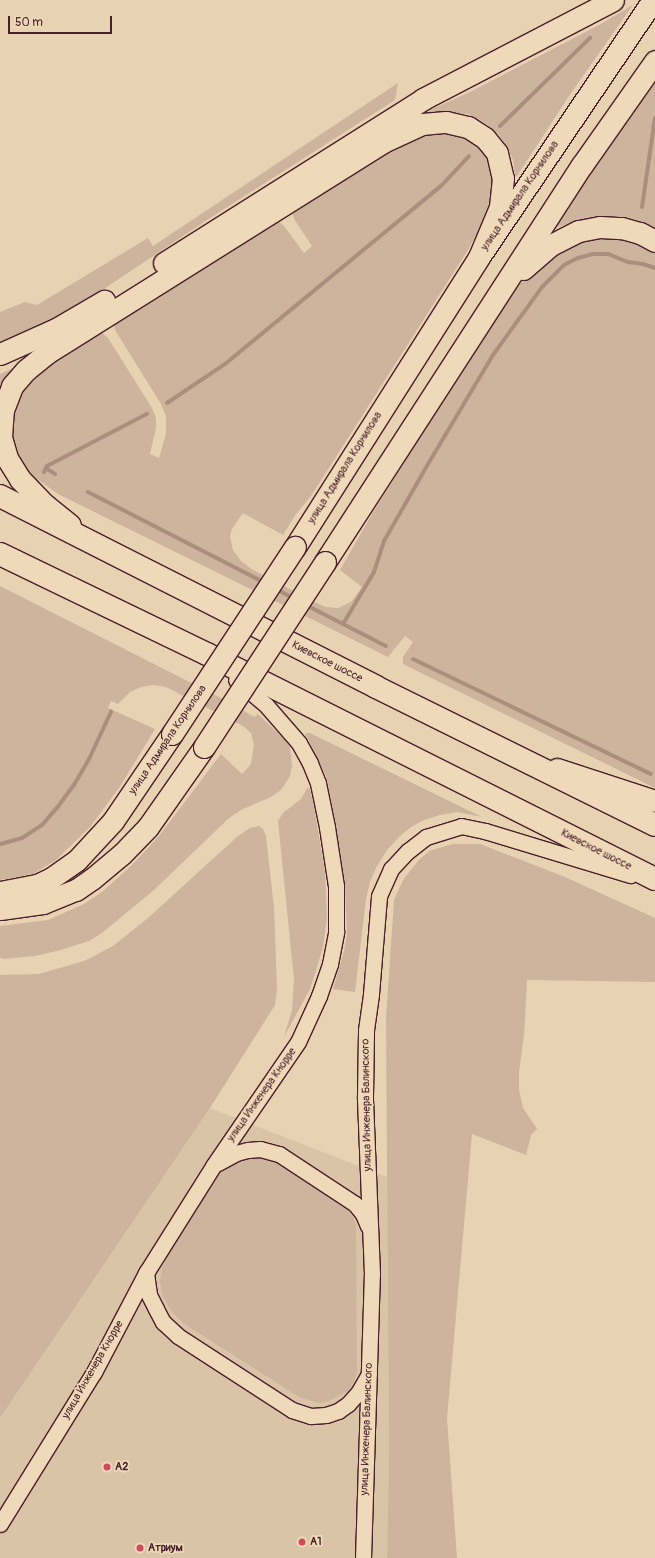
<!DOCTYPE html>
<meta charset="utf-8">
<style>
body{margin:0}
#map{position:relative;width:655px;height:1558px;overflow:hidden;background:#e7d3b2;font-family:Pangolin,sans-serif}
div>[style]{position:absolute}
.built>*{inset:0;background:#dac4a7}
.green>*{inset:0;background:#cdb49c}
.stream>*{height:4px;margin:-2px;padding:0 2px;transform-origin:2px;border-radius:2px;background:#ac8e7f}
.roads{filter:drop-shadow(1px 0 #4a1f2b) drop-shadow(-1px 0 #4a1f2b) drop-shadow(0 1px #4a1f2b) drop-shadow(0 -1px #4a1f2b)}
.minor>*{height:15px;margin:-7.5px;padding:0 7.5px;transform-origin:7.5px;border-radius:7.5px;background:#eedab8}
.secondary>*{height:21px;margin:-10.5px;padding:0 10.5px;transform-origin:10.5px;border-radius:10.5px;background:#eedab8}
.trunk>*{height:22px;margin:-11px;padding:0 11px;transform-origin:11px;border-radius:11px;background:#eedab8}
.bridges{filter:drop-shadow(1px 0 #4a1f2b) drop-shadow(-1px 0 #4a1f2b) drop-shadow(0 1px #4a1f2b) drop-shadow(0 -1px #4a1f2b)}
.secondary-bridge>*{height:21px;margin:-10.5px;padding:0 10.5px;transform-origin:10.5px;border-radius:10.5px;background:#eedab8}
.dots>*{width:11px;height:11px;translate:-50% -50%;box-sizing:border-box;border:2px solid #eedab8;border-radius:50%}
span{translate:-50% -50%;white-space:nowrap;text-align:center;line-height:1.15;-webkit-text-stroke:3.5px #eedab8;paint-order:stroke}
.street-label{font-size:11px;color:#4a1f2b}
.poi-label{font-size:11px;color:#4a1f2b;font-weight:700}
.left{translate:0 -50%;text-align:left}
.scale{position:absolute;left:8px;top:16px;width:104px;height:18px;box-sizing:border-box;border:2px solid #4a1f2b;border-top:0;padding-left:5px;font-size:12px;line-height:14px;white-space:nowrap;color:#4a1f2b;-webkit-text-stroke:3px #eedab8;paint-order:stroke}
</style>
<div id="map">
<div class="built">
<i style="clip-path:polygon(210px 1108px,387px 1177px,389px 1455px,387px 1558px,0 1558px,0 1418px)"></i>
</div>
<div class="green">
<i style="clip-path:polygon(633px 5px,571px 93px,517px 176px,515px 175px,513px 160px,507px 146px,499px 135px,488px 125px,468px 114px,429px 112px,430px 110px,470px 92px,599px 25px)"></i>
<i style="clip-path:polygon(655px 79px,655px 229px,643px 223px,603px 217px,583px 219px,555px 228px,555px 226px)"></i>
<i style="clip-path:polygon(398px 83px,395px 100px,207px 220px,98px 293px,51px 320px,0 343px,0 312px,25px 302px,37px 305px,148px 238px,153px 246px)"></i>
<i style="clip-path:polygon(431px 133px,453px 134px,467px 138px,479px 147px,487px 159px,491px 171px,492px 184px,490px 204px,483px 222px,468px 250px,311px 496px,296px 514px,283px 535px,243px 513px,232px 529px,230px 536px,233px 550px,241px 561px,253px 570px,319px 604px,325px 607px,338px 608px,351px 602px,362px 587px,340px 570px,372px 514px,499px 312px,515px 290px,527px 276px,557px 253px,582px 241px,601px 238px,620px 238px,652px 251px,655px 253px,655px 788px,403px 664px,403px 657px,413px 642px,405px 636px,388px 657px,58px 494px,30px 474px,17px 454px,12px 437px,11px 425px,17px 403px,25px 387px,43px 369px,101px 332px,108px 338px,152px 408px,156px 418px,156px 428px,150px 454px,159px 458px,166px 434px,166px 416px,161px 404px,115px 330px,114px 323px,277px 220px,284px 226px,304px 253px,312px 246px,294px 219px,292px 211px,382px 154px,413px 139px)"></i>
<i style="clip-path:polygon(18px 366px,8px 376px,0 386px,0 374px)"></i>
<i style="clip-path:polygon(0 586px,233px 704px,254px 717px,258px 714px,282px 737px,290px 747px,292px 766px,290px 776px,281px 790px,271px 797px,241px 810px,228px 819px,154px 890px,102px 933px,89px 941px,57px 951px,35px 956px,4px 959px,0 958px,0 926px,48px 920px,84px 904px,102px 892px,132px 865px,159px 836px,221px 754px,242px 774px,251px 764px,254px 744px,251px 733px,243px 726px,166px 687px,153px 685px,141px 687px,130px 692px,118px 704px,111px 701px,108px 708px,155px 729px,121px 785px,91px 826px,56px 860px,33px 874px,0 880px)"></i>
<i style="clip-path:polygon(305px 733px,310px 733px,482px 817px,457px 812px,440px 815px,424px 820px,411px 827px,400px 836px,387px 850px,377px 866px,370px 882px,366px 899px,355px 992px,333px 989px,344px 951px,347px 934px,345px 885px,336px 825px,326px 776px)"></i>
<i style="clip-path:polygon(307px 788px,310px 789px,314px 807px,325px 872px,327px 917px,323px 947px,315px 974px,310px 989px,284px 1037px,292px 1010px,294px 980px,278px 821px,283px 813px,301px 799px)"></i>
<i style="clip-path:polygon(259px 826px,263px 829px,266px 836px,274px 908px,277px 989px,275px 1005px,210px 1108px,0 1418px,0 975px,39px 974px,84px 961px,98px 954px,113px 946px,148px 918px,238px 836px,250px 828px)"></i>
<i style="clip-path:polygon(453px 844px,480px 844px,565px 877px,655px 918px,655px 982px,527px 980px,524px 1035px,519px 1072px,519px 1090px,523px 1108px,537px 1129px,531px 1135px,526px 1155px,472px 1134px,447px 1418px,457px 1558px,387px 1558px,389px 1455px,386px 1018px,394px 900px,403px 880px,417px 862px,429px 851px)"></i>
<i style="clip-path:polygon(262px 1154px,275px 1160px,343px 1204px,353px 1217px,356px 1225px,357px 1371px,354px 1382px,348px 1391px,329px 1401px,319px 1403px,299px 1397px,183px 1323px,171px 1311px,163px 1297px,160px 1282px,162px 1267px,169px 1253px,220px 1173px,231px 1162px,246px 1155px)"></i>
</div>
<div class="stream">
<i style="left:500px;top:126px;width:126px;rotate:-44.4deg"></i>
<i style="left:642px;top:207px;width:90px;rotate:-81.7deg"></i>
<i style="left:167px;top:403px;width:70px;rotate:-33.9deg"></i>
<i style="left:225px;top:364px;width:280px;rotate:-39.5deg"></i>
<i style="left:441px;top:186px;width:41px;rotate:-47deg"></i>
<i style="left:46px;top:468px;width:11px;rotate:34deg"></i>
<i style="left:44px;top:472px;width:7px;rotate:-63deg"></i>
<i style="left:47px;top:466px;width:113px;rotate:-27.5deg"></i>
<i style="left:88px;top:492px;width:199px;rotate:27.2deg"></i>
<i style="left:274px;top:588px;width:24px;rotate:28deg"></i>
<i style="left:304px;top:604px;width:92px;rotate:27.1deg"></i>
<i style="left:343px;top:624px;width:61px;rotate:-59.2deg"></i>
<i style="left:374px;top:572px;width:33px;rotate:-72deg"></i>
<i style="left:384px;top:541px;width:95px;rotate:-60.2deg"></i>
<i style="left:431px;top:459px;width:121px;rotate:-59.2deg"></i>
<i style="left:493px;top:355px;width:84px;rotate:-54.2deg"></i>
<i style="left:542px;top:287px;width:31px;rotate:-45deg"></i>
<i style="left:564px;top:265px;width:16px;rotate:-27deg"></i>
<i style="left:578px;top:258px;width:16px;rotate:-15deg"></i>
<i style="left:593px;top:254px;width:15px"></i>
<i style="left:608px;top:254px;width:22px;rotate:22deg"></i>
<i style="left:628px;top:262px;width:15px;rotate:8deg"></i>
<i style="left:643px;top:264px;width:13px;rotate:18deg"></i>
<i style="left:413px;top:659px;width:264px;rotate:25.8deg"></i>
<i style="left:0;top:844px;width:23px;rotate:-15deg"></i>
<i style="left:22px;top:838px;width:24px;rotate:-33deg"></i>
<i style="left:42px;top:825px;width:23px;rotate:-49deg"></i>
<i style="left:57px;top:808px;width:29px;rotate:-54deg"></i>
<i style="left:74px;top:785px;width:32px;rotate:-60deg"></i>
<i style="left:90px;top:757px;width:50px;rotate:-65deg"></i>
</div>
<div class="roads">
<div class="minor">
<i style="left:218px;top:1163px;width:21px;rotate:-29deg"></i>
<i style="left:236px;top:1153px;width:12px;rotate:-14deg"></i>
<i style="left:248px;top:1150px;width:12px;rotate:-5deg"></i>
<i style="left:260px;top:1149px;width:20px;rotate:15deg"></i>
<i style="left:279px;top:1154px;width:91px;rotate:33.3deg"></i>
<i style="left:355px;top:1204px;width:13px;rotate:51deg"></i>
<i style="left:363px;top:1214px;width:13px;rotate:67deg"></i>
<i style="left:146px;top:1273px;width:22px;rotate:82deg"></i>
<i style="left:149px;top:1295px;width:16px;rotate:63deg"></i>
<i style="left:156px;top:1309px;width:15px;rotate:62deg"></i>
<i style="left:163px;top:1322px;width:21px;rotate:43deg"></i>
<i style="left:178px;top:1336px;width:136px;rotate:33deg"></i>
<i style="left:292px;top:1410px;width:20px;rotate:18deg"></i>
<i style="left:311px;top:1416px;width:15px;rotate:-4deg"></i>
<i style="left:326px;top:1415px;width:13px;rotate:-18deg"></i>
<i style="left:338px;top:1411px;width:12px;rotate:-35deg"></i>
<i style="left:348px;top:1404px;width:15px;rotate:-48deg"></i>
<i style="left:358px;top:1393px;width:22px;rotate:-60deg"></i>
<i style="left:0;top:1524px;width:179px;rotate:-58.3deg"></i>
<i style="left:94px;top:1372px;width:112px;rotate:-62.3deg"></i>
<i style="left:146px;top:1273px;width:126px;rotate:-57.9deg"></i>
<i style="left:213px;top:1166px;width:150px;rotate:-55.6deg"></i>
<i style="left:298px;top:1042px;width:51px;rotate:-65.5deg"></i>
<i style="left:319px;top:996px;width:34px;rotate:-71deg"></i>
<i style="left:330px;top:964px;width:33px;rotate:-79deg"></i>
<i style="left:336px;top:932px;width:46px;rotate:-90deg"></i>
<i style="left:336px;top:886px;width:60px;rotate:-98.7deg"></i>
<i style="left:327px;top:827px;width:45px;rotate:-101.6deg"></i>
<i style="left:318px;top:783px;width:22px;rotate:-112deg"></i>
<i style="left:310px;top:763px;width:23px;rotate:-119deg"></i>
<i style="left:299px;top:743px;width:50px;rotate:-131deg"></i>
<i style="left:266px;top:705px;width:39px;rotate:-140deg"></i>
<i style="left:363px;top:1558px;width:284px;rotate:-88.2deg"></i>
<i style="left:372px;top:1274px;width:178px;rotate:-92.3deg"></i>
<i style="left:365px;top:1096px;width:66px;rotate:-89.1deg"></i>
<i style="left:366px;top:1030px;width:36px;rotate:-82deg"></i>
<i style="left:371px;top:994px;width:98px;rotate:-85.3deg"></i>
<i style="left:379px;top:896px;width:30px;rotate:-66deg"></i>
<i style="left:391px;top:869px;width:25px;rotate:-47deg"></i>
<i style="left:408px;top:851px;width:23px;rotate:-38deg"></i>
<i style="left:426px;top:837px;width:37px;rotate:-17deg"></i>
<i style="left:461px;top:826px;width:25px;rotate:12deg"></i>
<i style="left:485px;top:831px;width:152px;rotate:16.9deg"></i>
</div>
<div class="secondary">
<i style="left:164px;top:263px;width:307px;rotate:-32.3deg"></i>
<i style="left:423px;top:99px;width:214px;rotate:-27.5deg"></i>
<i style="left:523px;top:269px;width:37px;rotate:-41deg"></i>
<i style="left:551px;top:245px;width:31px;rotate:-27deg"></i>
<i style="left:579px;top:231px;width:21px;rotate:-11deg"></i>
<i style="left:600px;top:227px;width:22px;rotate:3deg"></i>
<i style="left:622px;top:228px;width:19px;rotate:16deg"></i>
<i style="left:640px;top:233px;width:17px;rotate:28deg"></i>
<i style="left:0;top:354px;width:61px;rotate:-24.1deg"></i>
<i style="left:56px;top:329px;width:56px;rotate:-30.3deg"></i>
<i style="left:70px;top:525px;width:32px;rotate:-141deg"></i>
<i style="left:45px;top:505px;width:36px;rotate:-134deg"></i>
<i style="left:20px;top:479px;width:25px;rotate:-122deg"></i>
<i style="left:7px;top:458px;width:22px;rotate:-106deg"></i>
<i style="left:1px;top:437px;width:27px;rotate:-86deg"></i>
<i style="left:3px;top:410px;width:26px;rotate:-69deg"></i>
<i style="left:12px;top:386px;width:21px;rotate:-49deg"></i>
<i style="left:26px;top:370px;width:27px;rotate:-39deg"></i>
<i style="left:47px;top:353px;width:397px;rotate:-32.1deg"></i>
<i style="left:383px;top:142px;width:43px;rotate:-24.8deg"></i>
<i style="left:422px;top:124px;width:24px;rotate:-5deg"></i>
<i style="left:446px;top:122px;width:23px;rotate:13deg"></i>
<i style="left:468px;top:127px;width:20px;rotate:33deg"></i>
<i style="left:485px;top:138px;width:19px;rotate:51deg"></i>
<i style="left:497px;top:153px;width:26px;rotate:77deg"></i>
<i style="left:503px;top:178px;width:29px;rotate:96deg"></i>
<i style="left:500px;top:207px;width:54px;rotate:112.8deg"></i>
<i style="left:295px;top:547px;width:343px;rotate:-57.6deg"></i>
<i style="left:479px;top:257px;width:310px;rotate:-55.9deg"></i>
<i style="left:325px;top:562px;width:473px;rotate:-57.1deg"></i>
<i style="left:582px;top:165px;width:127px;rotate:-54.9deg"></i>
<i style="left:557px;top:769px;width:103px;rotate:18.1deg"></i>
<i style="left:0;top:892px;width:38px;rotate:-11deg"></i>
<i style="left:37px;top:885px;width:14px;rotate:-25deg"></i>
<i style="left:50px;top:879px;width:33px;rotate:-35deg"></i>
<i style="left:77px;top:860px;width:53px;rotate:-47.3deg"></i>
<i style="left:113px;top:821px;width:105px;rotate:-55.9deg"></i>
<i style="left:0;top:909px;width:43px;rotate:-7.9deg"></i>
<i style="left:43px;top:903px;width:35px;rotate:-22deg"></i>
<i style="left:76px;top:890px;width:19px;rotate:-35deg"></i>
<i style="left:92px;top:879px;width:39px;rotate:-40deg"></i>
<i style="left:122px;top:854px;width:37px;rotate:-46deg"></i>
<i style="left:148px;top:827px;width:98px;rotate:-55deg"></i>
</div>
<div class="trunk">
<i style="left:0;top:496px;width:422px;rotate:26.9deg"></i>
<i style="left:376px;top:687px;width:311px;rotate:26.3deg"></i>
<i style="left:0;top:554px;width:230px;rotate:25.8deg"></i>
<i style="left:207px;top:654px;width:501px;rotate:26.67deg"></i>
</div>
</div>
<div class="bridges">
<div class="secondary-bridge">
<i style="left:172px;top:734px;width:224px;rotate:-56.7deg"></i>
<i style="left:204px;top:747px;width:221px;rotate:-56.8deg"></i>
</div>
</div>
<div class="dots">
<i style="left:107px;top:1467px;background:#d1495b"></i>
<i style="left:302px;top:1542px;background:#d1495b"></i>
<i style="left:140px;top:1548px;background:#d1495b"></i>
</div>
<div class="street-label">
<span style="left:520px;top:196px;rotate:-56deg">улица Адмирала Корнилова</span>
<span style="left:345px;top:468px;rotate:-58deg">улица Адмирала Корнилова</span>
<span style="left:327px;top:662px;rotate:27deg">Киевское шоссе</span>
<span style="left:168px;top:740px;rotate:-56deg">улица Адмирала Корнилова</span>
<span style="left:596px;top:850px;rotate:27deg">Киевское шоссе</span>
<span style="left:262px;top:1095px;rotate:-55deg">улица Инженера Кнорре</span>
<span style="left:367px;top:1105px;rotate:-91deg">улица Инженера Балинского</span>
<span style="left:93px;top:1370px;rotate:-60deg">улица Инженера Кнорре</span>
<span style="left:367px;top:1429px;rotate:-88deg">улица Инженера Балинского</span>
</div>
<div class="poi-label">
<span class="left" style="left:115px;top:1467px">А2</span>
<span class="left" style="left:310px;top:1542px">А1</span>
<span class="left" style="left:148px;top:1548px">Атриум</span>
</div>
<div class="scale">50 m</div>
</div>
